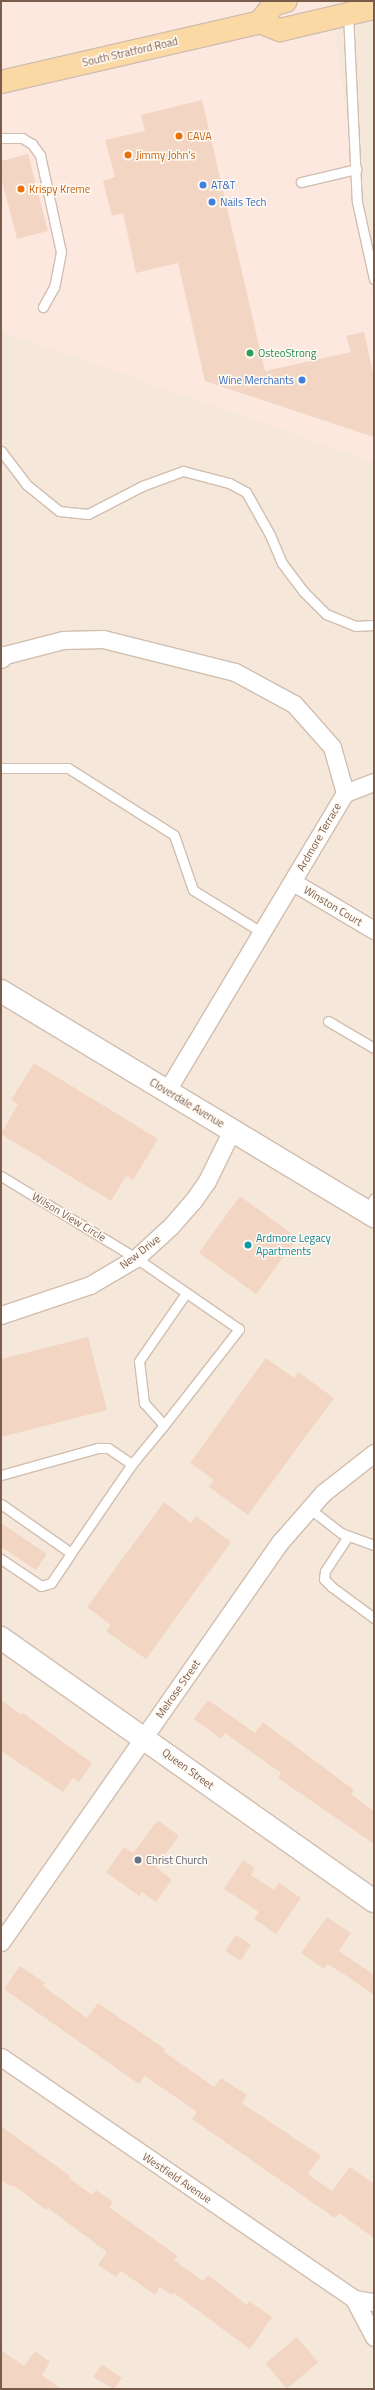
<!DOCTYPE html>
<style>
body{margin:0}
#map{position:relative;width:375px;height:2390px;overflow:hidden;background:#fdf6ec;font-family:"Titillium Web",sans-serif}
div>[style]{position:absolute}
.residential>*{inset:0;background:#f5e8da;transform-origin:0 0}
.commercial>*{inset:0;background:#fde8e0}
.building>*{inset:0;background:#f3d5c3;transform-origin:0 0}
.roads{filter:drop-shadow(1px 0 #d1beb0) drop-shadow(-1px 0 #d1beb0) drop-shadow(0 1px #d1beb0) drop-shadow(0 -1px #d1beb0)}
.lane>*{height:9px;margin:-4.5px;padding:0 4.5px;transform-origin:4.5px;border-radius:4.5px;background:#fff}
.street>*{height:17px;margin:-8.5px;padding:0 8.5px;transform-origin:8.5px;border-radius:8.5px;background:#fff}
.secondary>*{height:22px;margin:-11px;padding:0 11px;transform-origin:11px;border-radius:11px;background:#fff}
.primary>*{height:22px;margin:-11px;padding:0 11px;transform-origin:11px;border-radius:11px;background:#fbd9a5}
.dots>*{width:11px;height:11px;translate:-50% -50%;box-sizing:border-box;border:2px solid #fffaf3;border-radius:50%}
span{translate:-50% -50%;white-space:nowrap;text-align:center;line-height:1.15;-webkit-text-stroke:3px #fffaf3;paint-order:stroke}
.street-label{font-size:11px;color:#7a5c4d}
.food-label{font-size:11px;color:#c56008}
.left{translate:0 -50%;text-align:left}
.shop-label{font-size:11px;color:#366cbe}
.right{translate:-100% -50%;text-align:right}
.leisure-label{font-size:11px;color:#27864d}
.culture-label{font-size:11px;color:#0d838f}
.worship-label{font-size:11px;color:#5b616d}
.frame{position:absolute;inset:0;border:2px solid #7a5c4d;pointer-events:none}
</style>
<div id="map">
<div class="residential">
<i style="left:1px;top:1px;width:373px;height:2388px"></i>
</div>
<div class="commercial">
<i style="clip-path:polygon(1px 1px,330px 1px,374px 300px,374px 462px,1px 331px)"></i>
</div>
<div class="building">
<i style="clip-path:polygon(202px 100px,265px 371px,351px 352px,346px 336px,364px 332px,374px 377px,374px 437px,205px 381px,178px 263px,136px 273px,123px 213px,112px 216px,103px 181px,115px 177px,105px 140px,145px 131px,141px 115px)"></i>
<i style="clip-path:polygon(28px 154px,48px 231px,17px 239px,1px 177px,1px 161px)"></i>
<i style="clip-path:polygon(34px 1063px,158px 1139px,133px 1180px,126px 1176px,111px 1201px,1px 1134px,18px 1104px,11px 1100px)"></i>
<i style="left:240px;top:1196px;width:71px;height:70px;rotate:36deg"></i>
<i style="clip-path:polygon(88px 1337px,107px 1410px,1px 1437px,1px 1359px)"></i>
<i style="clip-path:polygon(266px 1358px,294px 1378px,298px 1372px,334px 1398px,248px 1515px,209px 1487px,214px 1480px,190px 1463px)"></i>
<i style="clip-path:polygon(164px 1502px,191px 1523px,196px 1516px,231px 1542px,146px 1659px,106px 1631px,111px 1625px,87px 1607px)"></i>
<i style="clip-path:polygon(1px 1523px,47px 1554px,36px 1570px,1px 1547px)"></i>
<i style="clip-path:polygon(1px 1700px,22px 1715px,23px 1713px,92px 1763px,79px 1782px,73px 1778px,63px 1792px,1px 1751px)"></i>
<i style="clip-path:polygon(208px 1700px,255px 1733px,263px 1722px,354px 1790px,351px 1794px,374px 1811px,374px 1844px,278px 1778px,281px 1773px,225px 1733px,221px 1739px,194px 1719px)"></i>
<i style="clip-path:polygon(158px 1820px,179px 1836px,156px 1867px,172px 1880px,156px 1902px,142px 1892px,139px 1896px,106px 1872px,124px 1847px,133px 1853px)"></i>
<i style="clip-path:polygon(243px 1860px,255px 1868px,251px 1875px,274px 1890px,279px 1883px,301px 1898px,276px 1934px,254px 1919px,259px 1912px,224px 1889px)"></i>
<i style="clip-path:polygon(327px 1917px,351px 1933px,339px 1951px,374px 1975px,374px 1995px,341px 1972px,327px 1964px,324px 1969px,301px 1953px)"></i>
<i style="left:236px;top:1935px;width:18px;height:19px;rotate:34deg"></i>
<i style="clip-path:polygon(20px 1966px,45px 1983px,43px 1986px,87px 2018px,98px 2003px,165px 2049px,163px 2051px,214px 2087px,221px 2078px,247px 2095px,242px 2103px,321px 2156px,308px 2174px,332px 2191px,350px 2167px,374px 2184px,374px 2238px,339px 2213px,335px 2218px,192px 2119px,197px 2112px,145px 2076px,139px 2084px,4px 1989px)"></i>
<i style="clip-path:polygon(1px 2126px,70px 2176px,69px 2178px,92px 2195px,96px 2190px,113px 2202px,109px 2207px,178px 2256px,174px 2260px,203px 2281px,208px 2275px,247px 2305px,249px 2301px,272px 2317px,250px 2349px,174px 2293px,172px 2295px,160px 2287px,155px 2295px,121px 2271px,116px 2277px,98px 2265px,107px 2252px,48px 2208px,46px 2210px,13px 2185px,12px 2187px,1px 2180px)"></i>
<i style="left:297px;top:2337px;width:33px;height:41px;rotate:50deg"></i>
<i style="clip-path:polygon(1px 2350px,24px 2366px,35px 2351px,50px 2362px,42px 2375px,61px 2389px,1px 2389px)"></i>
<i style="clip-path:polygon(102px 2364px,122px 2378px,114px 2389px,93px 2377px)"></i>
</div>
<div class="roads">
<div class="lane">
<i style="left:348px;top:14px;width:188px;rotate:87.3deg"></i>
<i style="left:357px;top:202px;width:79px;rotate:77.6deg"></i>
<i style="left:1px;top:138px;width:21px"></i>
<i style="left:22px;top:138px;width:12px;rotate:31deg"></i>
<i style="left:32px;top:144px;width:14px;rotate:54deg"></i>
<i style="left:40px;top:155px;width:99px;rotate:77.8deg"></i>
<i style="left:61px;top:252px;width:36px;rotate:101deg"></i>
<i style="left:54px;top:287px;width:23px;rotate:119deg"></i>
<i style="left:301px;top:182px;width:57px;rotate:-13.3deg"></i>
<i style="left:1px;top:451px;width:43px;rotate:52.6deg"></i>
<i style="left:27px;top:485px;width:41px;rotate:39.1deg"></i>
<i style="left:59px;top:511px;width:29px;rotate:6deg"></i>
<i style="left:88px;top:514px;width:61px;rotate:-27.4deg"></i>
<i style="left:142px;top:486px;width:44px;rotate:-20.1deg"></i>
<i style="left:183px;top:471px;width:48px;rotate:14.6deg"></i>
<i style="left:229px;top:483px;width:19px;rotate:28deg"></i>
<i style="left:246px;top:492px;width:49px;rotate:60.8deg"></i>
<i style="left:270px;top:535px;width:30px;rotate:67deg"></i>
<i style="left:282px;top:563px;width:35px;rotate:53deg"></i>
<i style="left:303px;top:591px;width:33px;rotate:45deg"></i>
<i style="left:326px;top:614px;width:31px;rotate:22deg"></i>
<i style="left:355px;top:626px;width:19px;rotate:-3deg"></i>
<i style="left:1px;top:768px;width:67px"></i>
<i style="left:68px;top:768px;width:125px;rotate:32.3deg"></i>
<i style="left:174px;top:835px;width:58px;rotate:70.9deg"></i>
<i style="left:193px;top:890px;width:82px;rotate:31.6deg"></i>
<i style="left:328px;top:1021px;width:53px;rotate:30.4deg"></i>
<i style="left:1px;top:1176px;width:158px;rotate:31.3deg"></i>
<i style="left:136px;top:1258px;width:125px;rotate:34.6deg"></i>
<i style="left:239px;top:1329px;width:122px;rotate:128deg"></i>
<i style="left:164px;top:1425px;width:30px;rotate:-132deg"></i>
<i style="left:144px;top:1403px;width:42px;rotate:-96.8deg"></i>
<i style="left:139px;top:1361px;width:83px;rotate:-55.3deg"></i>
<i style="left:366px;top:1211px;width:15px;rotate:-58deg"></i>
<i style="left:1px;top:1475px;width:101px;rotate:-15.6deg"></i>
<i style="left:98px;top:1448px;width:10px"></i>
<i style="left:108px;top:1448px;width:29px;rotate:34deg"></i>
<i style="left:1px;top:1504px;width:85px;rotate:35deg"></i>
<i style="left:71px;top:1553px;width:108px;rotate:-55.6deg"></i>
<i style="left:132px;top:1464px;width:50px;rotate:-50.6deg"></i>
<i style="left:309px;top:1508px;width:41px;rotate:38deg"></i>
<i style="left:341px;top:1533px;width:35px;rotate:20deg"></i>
<i style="left:348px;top:1536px;width:42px;rotate:123.3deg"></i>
<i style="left:325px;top:1571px;width:8px;rotate:97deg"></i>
<i style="left:324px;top:1579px;width:11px;rotate:45deg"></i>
<i style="left:332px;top:1587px;width:52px;rotate:36.4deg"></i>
<i style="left:1px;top:1559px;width:48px;rotate:34deg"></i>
<i style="left:41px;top:1586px;width:10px;rotate:-17deg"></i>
<i style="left:51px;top:1583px;width:36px;rotate:-56deg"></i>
</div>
<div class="street">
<i style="left:1px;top:659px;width:6px;rotate:-45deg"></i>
<i style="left:5px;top:655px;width:60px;rotate:-14.5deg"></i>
<i style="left:63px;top:640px;width:40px;rotate:-1.4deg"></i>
<i style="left:103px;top:639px;width:136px;rotate:14deg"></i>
<i style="left:235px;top:672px;width:67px;rotate:28.5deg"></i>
<i style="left:294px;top:704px;width:57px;rotate:48.5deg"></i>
<i style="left:332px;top:747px;width:48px;rotate:74.2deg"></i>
<i style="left:345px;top:793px;width:347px;rotate:120.9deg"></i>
<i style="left:345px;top:793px;width:31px;rotate:-21deg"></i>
<i style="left:293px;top:882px;width:94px;rotate:30.7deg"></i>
<i style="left:1px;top:1315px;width:94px;rotate:-18.6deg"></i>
<i style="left:90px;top:1285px;width:53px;rotate:-30.4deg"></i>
<i style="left:136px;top:1258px;width:47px;rotate:-42.4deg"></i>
<i style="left:171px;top:1226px;width:33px;rotate:-49deg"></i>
<i style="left:193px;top:1201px;width:24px;rotate:-55deg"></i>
<i style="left:207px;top:1181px;width:57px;rotate:-63.9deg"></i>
<i style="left:1px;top:1942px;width:489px;rotate:-55.1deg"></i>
<i style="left:281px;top:1541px;width:64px;rotate:-48.8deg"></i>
<i style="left:323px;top:1493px;width:65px;rotate:-38.1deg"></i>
<i style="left:1px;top:2057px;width:428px;rotate:34.4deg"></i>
<i style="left:354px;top:2299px;width:20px;rotate:9deg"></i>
<i style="left:354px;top:2299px;width:43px;rotate:62.2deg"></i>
</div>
<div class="secondary">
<i style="left:1px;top:991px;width:436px;rotate:31.1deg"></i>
<i style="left:1px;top:1638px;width:456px;rotate:35.2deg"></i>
</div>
<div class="primary">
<i style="left:260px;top:22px;width:23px;rotate:-52deg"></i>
<i style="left:274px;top:4px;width:12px;rotate:-14deg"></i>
<i style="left:1px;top:82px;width:266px;rotate:-13deg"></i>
<i style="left:260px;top:22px;width:22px;rotate:22deg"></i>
<i style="left:280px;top:30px;width:97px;rotate:-13.2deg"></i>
</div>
</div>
<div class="dots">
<i style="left:179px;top:136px;background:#e8710a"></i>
<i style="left:128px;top:155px;background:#e8710a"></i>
<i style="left:203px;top:185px;background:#3f7fe0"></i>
<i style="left:21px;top:189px;background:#e8710a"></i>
<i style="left:212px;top:202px;background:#3f7fe0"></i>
<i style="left:250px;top:353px;background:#2e9e5b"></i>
<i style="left:302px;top:380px;background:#3f7fe0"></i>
<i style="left:248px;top:1245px;background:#0f9aa8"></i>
<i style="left:138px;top:1860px;background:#6b7280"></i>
</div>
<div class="street-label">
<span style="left:130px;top:52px;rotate:-13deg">South Stratford Road</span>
<span style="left:319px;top:837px;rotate:-60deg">Ardmore Terrace</span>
<span style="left:333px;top:906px;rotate:31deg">Winston Court</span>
<span style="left:187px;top:1103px;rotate:31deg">Cloverdale Avenue</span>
<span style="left:69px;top:1217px;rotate:31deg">Wilson View Circle</span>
<span style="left:140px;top:1252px;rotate:-38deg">New Drive</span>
<span style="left:178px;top:1689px;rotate:-55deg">Melrose Street</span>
<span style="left:188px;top:1769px;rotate:36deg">Queen Street</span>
<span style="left:177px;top:2178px;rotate:34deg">Westfield Avenue</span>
</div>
<div class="food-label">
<span class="left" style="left:187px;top:136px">CAVA</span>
<span class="left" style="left:136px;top:155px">Jimmy John's</span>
<span class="left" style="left:29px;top:189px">Krispy Kreme</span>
</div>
<div class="shop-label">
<span class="left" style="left:211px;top:185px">AT&amp;T</span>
<span class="left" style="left:220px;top:202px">Nails Tech</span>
<span class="right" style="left:294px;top:380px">Wine Merchants</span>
</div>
<div class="leisure-label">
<span class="left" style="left:258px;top:353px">OsteoStrong</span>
</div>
<div class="culture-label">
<span class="left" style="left:256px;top:1245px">Ardmore Legacy<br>Apartments</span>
</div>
<div class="worship-label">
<span class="left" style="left:146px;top:1860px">Christ Church</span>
</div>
<div class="frame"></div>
</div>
